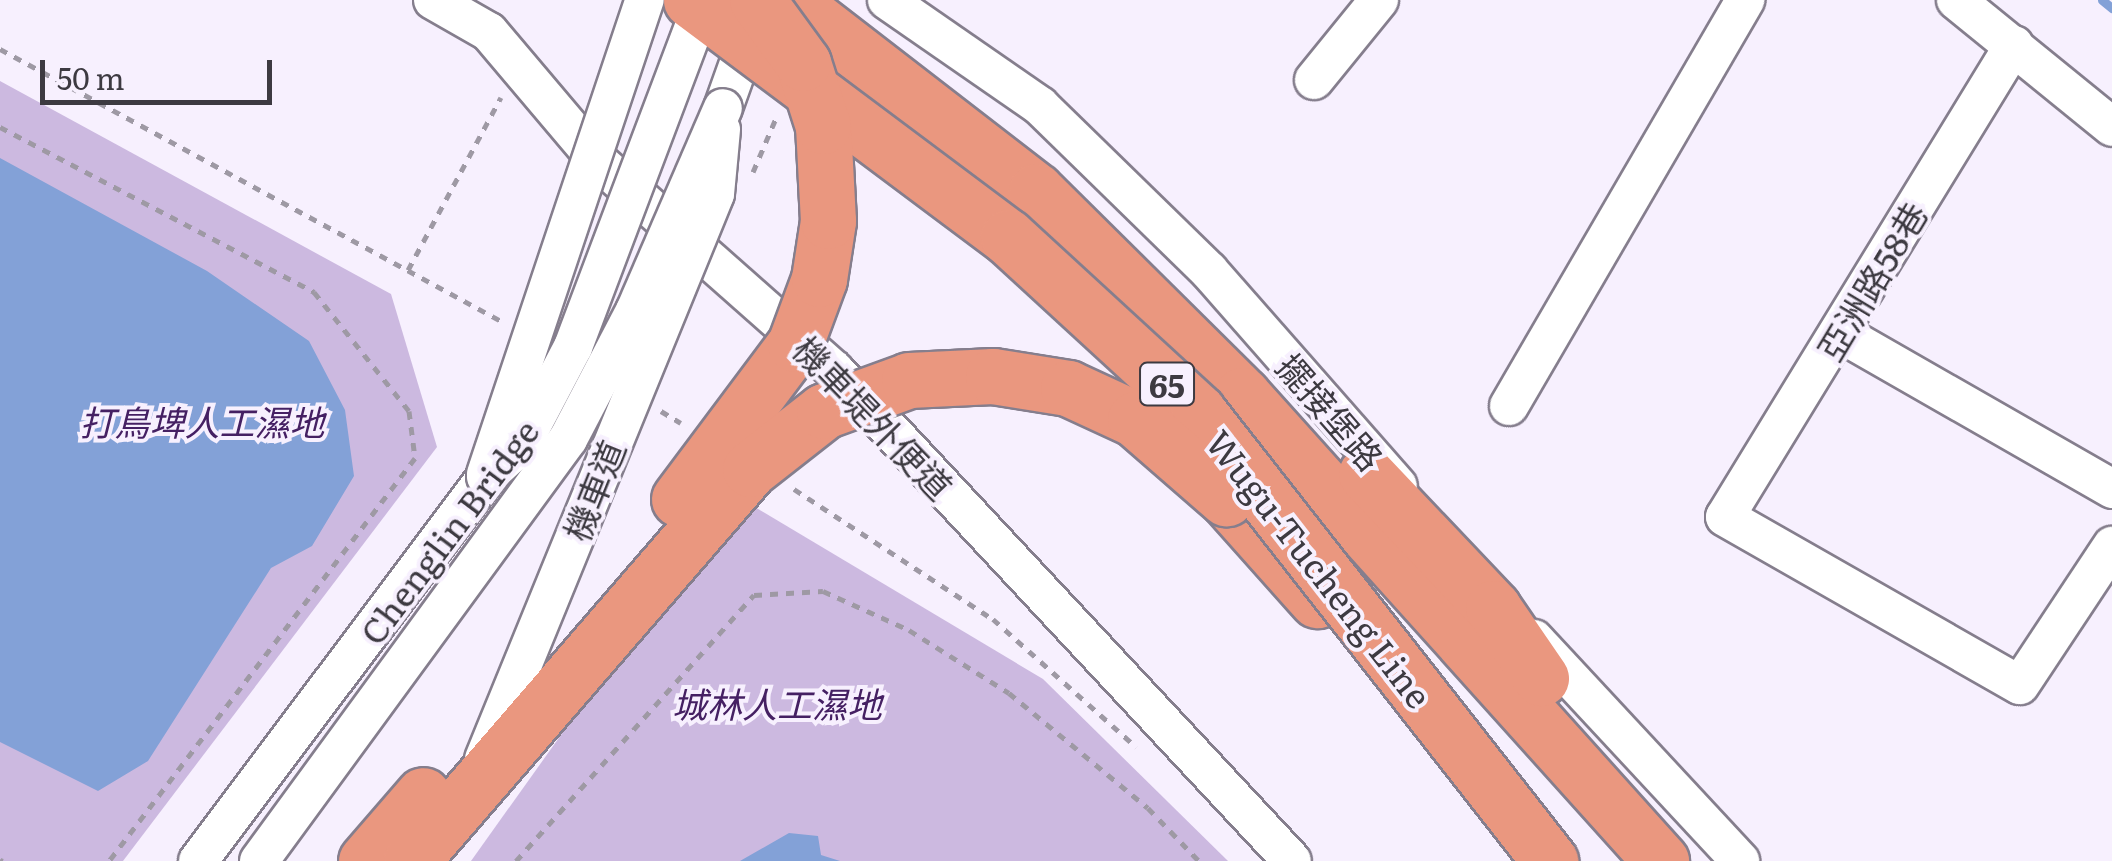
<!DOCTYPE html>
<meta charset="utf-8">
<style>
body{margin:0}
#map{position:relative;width:2112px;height:861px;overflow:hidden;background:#f7f0fe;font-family:Literata,"Noto Sans TC",serif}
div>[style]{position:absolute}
.green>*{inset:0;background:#ccb9e0}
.water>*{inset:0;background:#83a1d7}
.stream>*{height:9px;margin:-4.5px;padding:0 4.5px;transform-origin:4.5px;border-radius:4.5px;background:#83a1d7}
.path>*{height:5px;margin-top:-2.5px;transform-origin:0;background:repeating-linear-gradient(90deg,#9e99a4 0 8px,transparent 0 16px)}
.roads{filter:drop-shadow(2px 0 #857e8d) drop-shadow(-2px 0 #857e8d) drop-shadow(0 2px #857e8d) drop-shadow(0 -2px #857e8d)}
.minor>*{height:38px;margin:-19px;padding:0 19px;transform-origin:19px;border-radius:19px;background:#fff}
.highway>*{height:55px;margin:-27.5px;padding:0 27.5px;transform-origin:27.5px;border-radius:27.5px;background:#ea977f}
.bridges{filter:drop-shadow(2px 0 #857e8d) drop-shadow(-2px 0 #857e8d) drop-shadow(0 2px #857e8d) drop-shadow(0 -2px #857e8d)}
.minor-bridge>*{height:38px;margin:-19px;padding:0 19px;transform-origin:19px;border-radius:19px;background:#fff}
.highway-bridge>*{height:55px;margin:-27.5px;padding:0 27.5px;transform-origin:27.5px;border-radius:27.5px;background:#ea977f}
span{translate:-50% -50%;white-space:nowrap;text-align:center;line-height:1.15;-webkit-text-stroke:8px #f7f0fe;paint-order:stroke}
.shield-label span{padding:2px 8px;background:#f7f0fe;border:2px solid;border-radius:8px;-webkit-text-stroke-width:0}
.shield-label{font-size:32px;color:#3d3a41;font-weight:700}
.street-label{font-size:35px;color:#3d3a41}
.park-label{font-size:35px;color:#452063;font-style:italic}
.scale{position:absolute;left:40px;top:60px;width:232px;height:45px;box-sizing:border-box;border:5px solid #3d3a41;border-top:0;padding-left:12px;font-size:30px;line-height:35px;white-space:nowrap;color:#3d3a41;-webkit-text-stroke:8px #f7f0fe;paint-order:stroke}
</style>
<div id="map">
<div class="green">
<i style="clip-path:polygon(0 81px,391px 294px,437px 447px,123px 861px,0 861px)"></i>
<i style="clip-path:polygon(733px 494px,1043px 679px,1228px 861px,471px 861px)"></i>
</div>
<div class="water">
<i style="clip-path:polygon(0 158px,207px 271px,309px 341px,345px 410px,354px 476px,312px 546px,271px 568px,148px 761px,98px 791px,0 742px)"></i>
<i style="clip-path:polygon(789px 833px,818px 836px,821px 855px,840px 861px,740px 861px)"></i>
</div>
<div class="stream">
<i style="left:2102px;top:0;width:13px;rotate:39deg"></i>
</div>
<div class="path">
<i style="left:0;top:49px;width:572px;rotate:28.49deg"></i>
<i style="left:0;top:127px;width:355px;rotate:27.7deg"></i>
<i style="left:314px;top:292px;width:152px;rotate:51.4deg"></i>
<i style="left:409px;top:411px;width:47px;rotate:82.7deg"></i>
<i style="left:415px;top:458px;width:506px;rotate:127.21deg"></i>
<i style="left:753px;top:172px;width:59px;rotate:-66.9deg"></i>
<i style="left:408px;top:270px;width:196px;rotate:-61.7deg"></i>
<i style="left:661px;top:411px;width:23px;rotate:31deg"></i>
<i style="left:794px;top:489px;width:238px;rotate:33.2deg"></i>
<i style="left:993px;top:619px;width:192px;rotate:41.8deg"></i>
<i style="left:0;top:860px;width:3px;rotate:18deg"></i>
<i style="left:516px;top:861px;width:357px;rotate:-48.2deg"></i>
<i style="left:754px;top:595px;width:69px;rotate:-3.3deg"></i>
<i style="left:823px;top:591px;width:94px;rotate:24.4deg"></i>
<i style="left:909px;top:630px;width:118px;rotate:32.2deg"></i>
<i style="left:1009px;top:693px;width:180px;rotate:39.6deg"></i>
<i style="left:1148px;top:808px;width:74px;rotate:46.1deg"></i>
</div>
<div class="roads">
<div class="minor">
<i style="left:433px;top:0;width:64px;rotate:29.7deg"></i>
<i style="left:489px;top:32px;width:170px;rotate:49.8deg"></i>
<i style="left:599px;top:162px;width:314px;rotate:41.5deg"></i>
<i style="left:834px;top:370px;width:671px;rotate:46.99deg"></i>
<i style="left:887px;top:0;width:186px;rotate:34.7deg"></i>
<i style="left:1040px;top:106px;width:236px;rotate:44.3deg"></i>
<i style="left:1209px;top:271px;width:286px;rotate:48.7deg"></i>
<i style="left:1956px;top:0;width:201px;rotate:39.1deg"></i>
<i style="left:2014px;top:45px;width:553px;rotate:121.48deg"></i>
<i style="left:1725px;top:517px;width:339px;rotate:29.7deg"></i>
<i style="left:2020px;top:685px;width:167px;rotate:-56.5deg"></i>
<i style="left:1314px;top:80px;width:103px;rotate:-50.9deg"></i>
<i style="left:723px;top:108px;width:92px;rotate:-70.4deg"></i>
<i style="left:1840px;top:333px;width:314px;rotate:29.8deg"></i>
<i style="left:1509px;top:406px;width:470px;rotate:-59.8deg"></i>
<i style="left:1534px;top:639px;width:303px;rotate:47.1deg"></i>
<i style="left:198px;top:861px;width:480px;rotate:-53.1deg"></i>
</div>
<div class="highway">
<i style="left:789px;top:0;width:312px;rotate:37.7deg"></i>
<i style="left:1036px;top:191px;width:290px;rotate:44.7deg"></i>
<i style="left:1242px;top:395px;width:627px;rotate:48.04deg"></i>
<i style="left:1366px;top:474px;width:185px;rotate:46.5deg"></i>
<i style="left:1493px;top:608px;width:85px;rotate:55.6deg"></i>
<i style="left:1226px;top:498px;width:137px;rotate:48.3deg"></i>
</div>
</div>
<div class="bridges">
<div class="minor-bridge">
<i style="left:486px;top:474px;width:500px;rotate:-71.5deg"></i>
<i style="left:486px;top:477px;width:49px;rotate:-42.5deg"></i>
<i style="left:522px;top:444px;width:110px;rotate:-62.3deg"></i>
<i style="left:573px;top:347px;width:371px;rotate:-69.3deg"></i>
<i style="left:484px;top:759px;width:610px;rotate:-67.76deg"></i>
<i style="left:715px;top:194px;width:65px;rotate:-84.7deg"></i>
<i style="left:259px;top:861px;width:523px;rotate:-53.79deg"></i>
<i style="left:568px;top:439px;width:144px;rotate:-62.4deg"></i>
<i style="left:635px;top:311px;width:221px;rotate:-66.6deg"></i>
</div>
<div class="highway-bridge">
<i style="left:691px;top:0;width:396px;rotate:36.8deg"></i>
<i style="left:1008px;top:237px;width:258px;rotate:42.6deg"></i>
<i style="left:1198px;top:412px;width:571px;rotate:51.9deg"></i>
<i style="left:679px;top:499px;width:194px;rotate:-53.2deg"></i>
<i style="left:795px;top:344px;width:69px;rotate:-69.7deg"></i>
<i style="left:819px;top:279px;width:59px;rotate:-81.2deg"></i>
<i style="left:828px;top:221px;width:95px;rotate:-93deg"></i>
<i style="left:823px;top:126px;width:66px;rotate:-107.6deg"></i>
<i style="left:803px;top:63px;width:78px;rotate:-126.1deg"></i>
<i style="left:366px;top:861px;width:87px;rotate:-49.2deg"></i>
<i style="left:411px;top:861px;width:518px;rotate:-49.15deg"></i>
<i style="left:750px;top:469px;width:94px;rotate:-38.1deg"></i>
<i style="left:824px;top:411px;width:90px;rotate:-20deg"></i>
<i style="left:909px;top:380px;width:84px;rotate:-2.7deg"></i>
<i style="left:993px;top:376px;width:76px;rotate:9.1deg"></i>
<i style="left:1068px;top:388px;width:74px;rotate:24.8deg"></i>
<i style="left:1135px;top:419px;width:121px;rotate:41deg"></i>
</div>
</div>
<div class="shield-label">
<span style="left:1167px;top:384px">65</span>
</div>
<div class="street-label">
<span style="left:1871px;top:281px;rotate:-59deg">亞洲路58巷</span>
<span style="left:1331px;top:411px;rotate:49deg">擺接堡路</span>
<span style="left:874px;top:417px;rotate:46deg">機車堤外便道</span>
<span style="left:593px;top:490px;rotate:-68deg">機車道</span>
<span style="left:448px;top:531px;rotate:-53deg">Chenglin Bridge</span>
<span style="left:1320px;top:568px;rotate:52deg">Wugu-Tucheng Line</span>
</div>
<div class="park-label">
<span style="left:202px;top:421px">打鳥埤人工濕地</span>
<span style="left:777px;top:703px">城林人工濕地</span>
</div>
<div class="scale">50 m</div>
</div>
